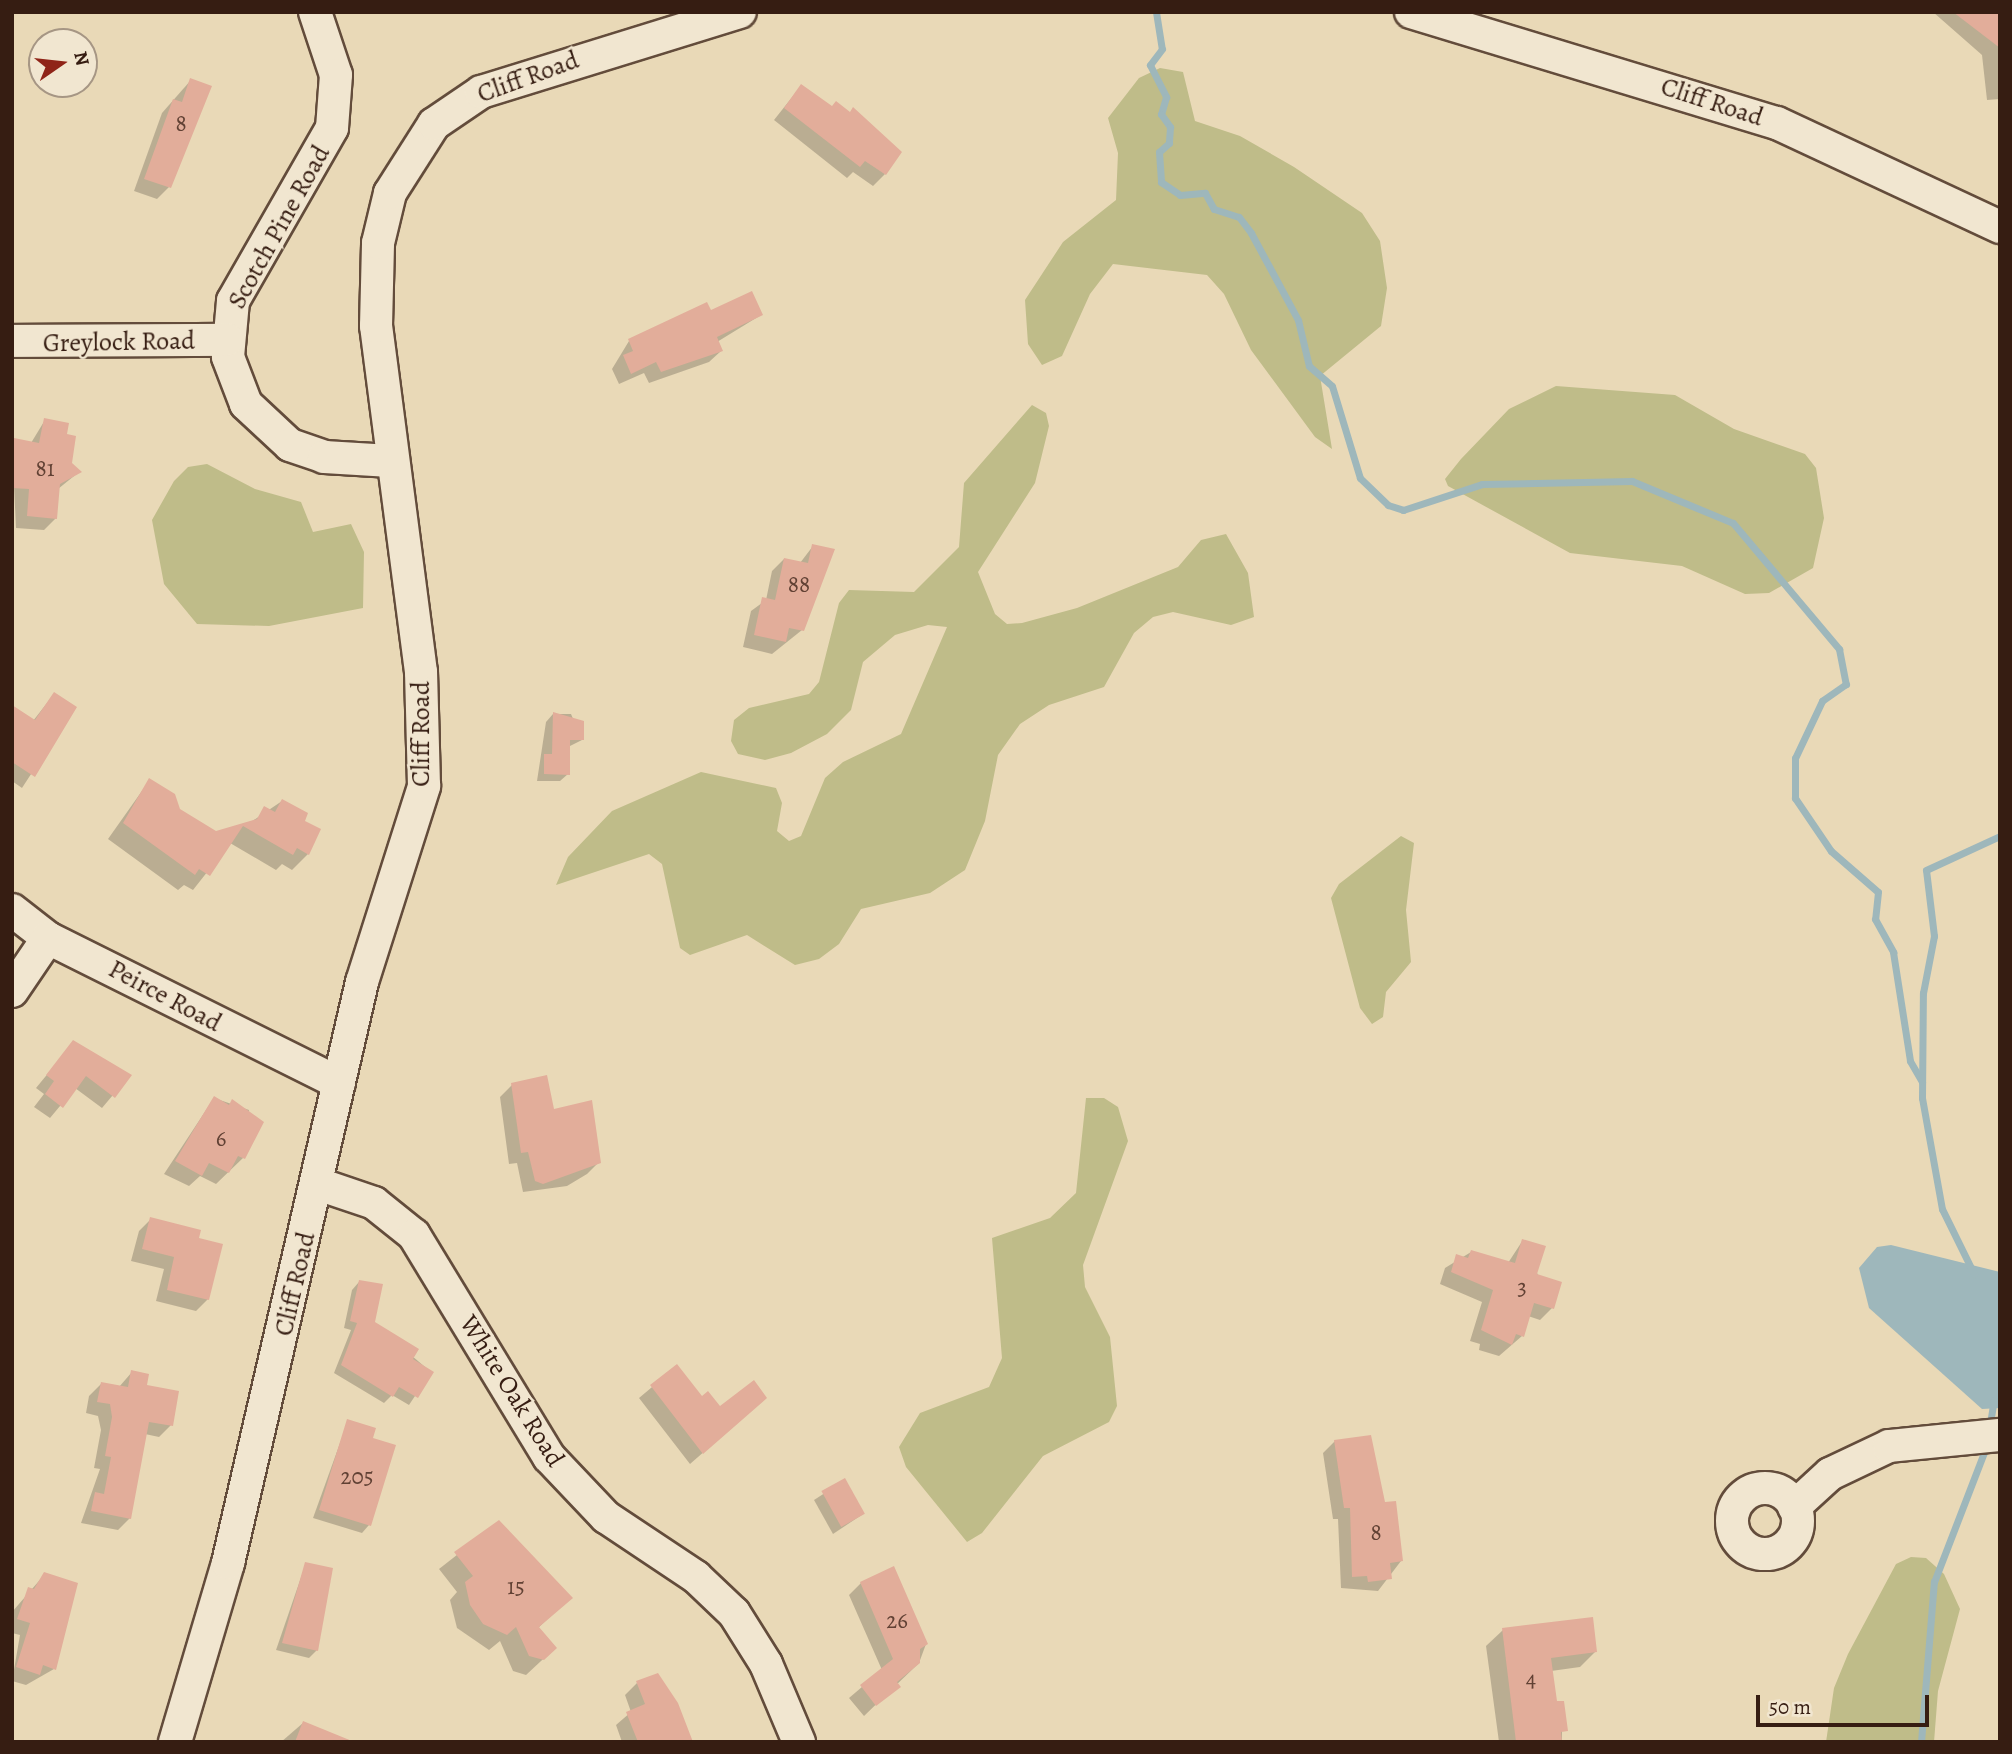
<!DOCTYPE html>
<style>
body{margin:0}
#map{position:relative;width:2012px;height:1754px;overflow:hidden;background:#e9d9b7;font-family:Alegreya,serif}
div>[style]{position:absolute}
.green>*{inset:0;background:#bfbc89}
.water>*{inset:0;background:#9eb7bb}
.shadow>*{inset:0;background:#0003}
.stream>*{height:7px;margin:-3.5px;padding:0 3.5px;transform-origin:3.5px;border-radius:3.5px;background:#9eb7bb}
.building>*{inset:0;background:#e2ad9a;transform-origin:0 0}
.roads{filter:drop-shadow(2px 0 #634c3b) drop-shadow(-2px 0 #634c3b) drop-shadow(0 2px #634c3b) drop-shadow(0 -2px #634c3b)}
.minor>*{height:32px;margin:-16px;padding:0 16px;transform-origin:16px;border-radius:16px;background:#f1e6d0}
.minor>.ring{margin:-16px;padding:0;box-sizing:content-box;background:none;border:32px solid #f1e6d0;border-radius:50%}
span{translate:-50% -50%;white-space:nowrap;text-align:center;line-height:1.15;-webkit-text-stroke:5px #f1e6d0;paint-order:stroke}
.number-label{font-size:23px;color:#614134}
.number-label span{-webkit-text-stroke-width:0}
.street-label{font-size:26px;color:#361d12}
.frame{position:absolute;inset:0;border:14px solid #361d12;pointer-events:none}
.north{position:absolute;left:28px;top:28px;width:70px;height:70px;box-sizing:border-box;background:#f1e6d0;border:2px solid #a69684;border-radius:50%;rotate:76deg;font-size:19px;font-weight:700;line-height:28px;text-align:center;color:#361d12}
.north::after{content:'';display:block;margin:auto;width:24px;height:32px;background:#8f2418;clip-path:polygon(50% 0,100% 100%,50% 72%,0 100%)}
.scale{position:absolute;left:1756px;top:1695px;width:173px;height:32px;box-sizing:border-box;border:4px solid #361d12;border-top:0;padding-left:9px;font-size:21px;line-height:24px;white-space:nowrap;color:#361d12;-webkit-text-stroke:5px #f1e6d0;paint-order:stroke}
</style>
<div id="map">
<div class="green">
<i style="clip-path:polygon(1160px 68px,1183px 72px,1195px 121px,1240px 136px,1294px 167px,1362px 213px,1380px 241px,1387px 288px,1381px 326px,1320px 376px,1332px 449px,1315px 437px,1251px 350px,1224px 294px,1207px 275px,1113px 264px,1090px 294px,1062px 356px,1042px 365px,1028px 344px,1025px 300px,1063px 242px,1116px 200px,1118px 153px,1108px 118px,1139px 78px)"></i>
<i style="clip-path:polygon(1556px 386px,1675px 395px,1734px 429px,1805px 454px,1816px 468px,1824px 518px,1813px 568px,1769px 593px,1745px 594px,1682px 566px,1570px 553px,1448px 486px,1445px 479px,1461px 459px,1509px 409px)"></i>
<i style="clip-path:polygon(1032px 405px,1046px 413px,1049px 426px,1035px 483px,978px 572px,995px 614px,1007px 624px,1022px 623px,1077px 608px,1178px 567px,1201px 540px,1226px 534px,1248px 573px,1254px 617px,1231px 625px,1173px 612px,1153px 617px,1134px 633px,1104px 687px,1049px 705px,1020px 724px,998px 755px,985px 821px,965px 870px,930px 893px,861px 909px,839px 944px,819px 959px,795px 965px,747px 935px,690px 955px,680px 948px,662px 864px,649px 854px,556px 885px,568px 857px,612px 811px,701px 772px,776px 788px,782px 803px,777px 831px,789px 841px,801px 836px,825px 778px,843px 762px,901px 734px,947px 627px,928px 625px,895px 635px,863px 662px,851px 710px,827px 734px,791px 753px,765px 760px,738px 754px,731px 741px,734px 720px,749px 708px,809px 694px,819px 682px,839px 603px,849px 590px,914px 592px,959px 547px,964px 483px)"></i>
<i style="clip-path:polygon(207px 464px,255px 489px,301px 502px,313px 532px,351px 524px,364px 552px,363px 608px,269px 626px,197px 624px,164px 584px,152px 520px,174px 481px,188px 467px)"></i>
<i style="clip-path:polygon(1401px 836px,1414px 843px,1406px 910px,1411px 962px,1386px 992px,1383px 1017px,1372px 1024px,1360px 1008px,1331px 898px,1339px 884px)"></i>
<i style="clip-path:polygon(1086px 1098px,1104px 1098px,1118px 1107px,1128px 1141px,1083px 1265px,1085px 1287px,1110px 1337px,1117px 1406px,1109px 1422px,1043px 1456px,982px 1533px,967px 1542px,906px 1467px,899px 1447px,920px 1413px,989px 1387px,1002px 1358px,992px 1238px,1050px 1218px,1076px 1193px)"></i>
<i style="clip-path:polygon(1911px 1557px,1926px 1558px,1944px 1574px,1960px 1609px,1938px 1691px,1934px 1742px,1826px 1742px,1834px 1688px,1848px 1654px,1896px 1564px)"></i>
</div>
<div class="water">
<i style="clip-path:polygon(1891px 1245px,2000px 1272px,2000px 1408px,1982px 1409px,1869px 1308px,1859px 1268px,1877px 1247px)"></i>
</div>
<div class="shadow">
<i style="clip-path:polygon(1933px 12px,2000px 12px,2000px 99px,1987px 100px,1982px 55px)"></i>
<i style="clip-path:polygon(191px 80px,169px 187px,157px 199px,134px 191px,162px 113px)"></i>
<i style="clip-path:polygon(801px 86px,885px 174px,873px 186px,853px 172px,847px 178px,774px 120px)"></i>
<i style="clip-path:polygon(706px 304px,710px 312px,761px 315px,717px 342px,721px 351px,709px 362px,649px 383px,644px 373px,619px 384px,612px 369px,629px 341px)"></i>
<i style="clip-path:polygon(45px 420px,65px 436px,70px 464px,79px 472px,58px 489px,56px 518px,44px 530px,16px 528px,12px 443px,31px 443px)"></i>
<i style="clip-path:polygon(813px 546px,833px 551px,802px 630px,772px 654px,743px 647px,751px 611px,766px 600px,772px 571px,784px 559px,800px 563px)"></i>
<i style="clip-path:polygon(54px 694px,74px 708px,22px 788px,12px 781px,12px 707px,33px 721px)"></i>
<i style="clip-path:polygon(553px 714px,571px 714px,582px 740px,568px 747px,568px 774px,560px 781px,537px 781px,546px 722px)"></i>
<i style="clip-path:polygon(149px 781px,179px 810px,216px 832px,248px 824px,282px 801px,302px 822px,308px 854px,292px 870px,282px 864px,276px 870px,230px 843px,193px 890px,184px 885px,178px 890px,108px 839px)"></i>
<i style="clip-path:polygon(73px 1043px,129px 1076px,102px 1108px,75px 1088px,50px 1118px,34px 1107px,44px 1094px,36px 1088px)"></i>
<i style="clip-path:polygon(512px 1085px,553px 1111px,599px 1162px,587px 1174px,567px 1186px,523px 1192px,517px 1163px,509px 1164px,500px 1097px)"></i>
<i style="clip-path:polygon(214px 1098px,249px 1110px,243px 1158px,216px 1184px,200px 1176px,189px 1186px,164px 1174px)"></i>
<i style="clip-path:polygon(151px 1219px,208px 1299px,196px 1311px,156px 1301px,164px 1269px,131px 1261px,139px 1231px)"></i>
<i style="clip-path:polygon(1523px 1240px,1552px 1308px,1540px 1320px,1528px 1316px,1522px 1336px,1499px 1356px,1479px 1350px,1480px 1344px,1470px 1341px,1482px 1302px,1440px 1284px,1445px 1268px,1471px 1252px,1508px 1263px)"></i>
<i style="clip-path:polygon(359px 1282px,373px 1323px,431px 1372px,409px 1405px,392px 1395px,384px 1403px,334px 1373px,351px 1330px,344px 1328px,352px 1290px)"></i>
<i style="clip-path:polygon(676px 1367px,701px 1398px,720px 1408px,753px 1409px,690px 1464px,639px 1398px)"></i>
<i style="clip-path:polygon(132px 1372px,171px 1425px,159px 1437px,145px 1434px,130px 1518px,118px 1530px,81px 1523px,100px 1469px,94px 1468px,101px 1430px,98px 1416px,86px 1413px,89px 1396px,101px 1384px,119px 1387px)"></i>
<i style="clip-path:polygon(348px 1421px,371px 1439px,369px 1525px,362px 1533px,313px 1518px)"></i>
<i style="clip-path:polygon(1335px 1441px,1384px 1504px,1401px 1561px,1378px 1591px,1341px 1588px,1338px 1519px,1333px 1519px,1323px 1453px)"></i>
<i style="clip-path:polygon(845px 1480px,863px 1514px,833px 1534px,814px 1500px)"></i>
<i style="clip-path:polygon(499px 1522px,570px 1598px,538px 1628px,555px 1648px,526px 1675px,513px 1671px,500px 1641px,489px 1650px,457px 1628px,450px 1600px,457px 1592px,439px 1569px)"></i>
<i style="clip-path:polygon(306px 1563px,317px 1650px,309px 1658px,276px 1650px)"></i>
<i style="clip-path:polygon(45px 1574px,54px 1669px,26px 1685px,12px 1681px,20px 1635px,12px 1633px,12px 1612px)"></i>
<i style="clip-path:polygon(861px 1583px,926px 1644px,919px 1663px,864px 1716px,849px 1698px,882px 1670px,849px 1595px)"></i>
<i style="clip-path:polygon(1503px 1630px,1596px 1651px,1580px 1667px,1551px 1671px,1555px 1703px,1562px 1703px,1562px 1742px,1499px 1742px,1486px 1646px)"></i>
<i style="clip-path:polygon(637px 1683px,689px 1742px,622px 1742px,616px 1725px,631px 1712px,625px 1695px)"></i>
<i style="clip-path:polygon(303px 1723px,331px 1742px,281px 1742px)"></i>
</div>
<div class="stream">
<i style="left:1156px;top:12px;width:37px;rotate:81deg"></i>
<i style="left:1162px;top:49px;width:20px;rotate:127deg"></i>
<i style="left:1150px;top:65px;width:36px;rotate:63deg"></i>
<i style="left:1166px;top:97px;width:18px;rotate:106deg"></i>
<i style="left:1161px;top:114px;width:16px;rotate:55deg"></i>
<i style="left:1170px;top:127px;width:16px;rotate:94deg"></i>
<i style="left:1169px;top:143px;width:13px;rotate:138deg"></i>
<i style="left:1159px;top:152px;width:30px;rotate:86deg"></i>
<i style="left:1161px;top:182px;width:23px;rotate:34deg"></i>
<i style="left:1180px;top:195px;width:25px;rotate:-5deg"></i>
<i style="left:1205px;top:193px;width:18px;rotate:61deg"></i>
<i style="left:1214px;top:209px;width:26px;rotate:18deg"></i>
<i style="left:1239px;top:217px;width:20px;rotate:53deg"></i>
<i style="left:1251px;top:233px;width:99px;rotate:61.6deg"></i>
<i style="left:1298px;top:320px;width:47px;rotate:76.6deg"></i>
<i style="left:1309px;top:366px;width:30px;rotate:41deg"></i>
<i style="left:1332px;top:386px;width:96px;rotate:73.1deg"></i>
<i style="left:1360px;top:478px;width:39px;rotate:44deg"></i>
<i style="left:1388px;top:505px;width:16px;rotate:18deg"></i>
<i style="left:1403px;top:510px;width:83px;rotate:-18.2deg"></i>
<i style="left:1482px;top:484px;width:150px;rotate:-1.1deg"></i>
<i style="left:1632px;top:481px;width:109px;rotate:22.6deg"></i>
<i style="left:1733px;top:523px;width:165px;rotate:49.9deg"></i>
<i style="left:1839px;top:649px;width:36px;rotate:79deg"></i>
<i style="left:1846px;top:684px;width:29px;rotate:145deg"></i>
<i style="left:1822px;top:701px;width:63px;rotate:115.3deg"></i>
<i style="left:1795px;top:758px;width:40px;rotate:90deg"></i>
<i style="left:1795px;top:798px;width:64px;rotate:55.8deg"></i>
<i style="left:1831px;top:851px;width:62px;rotate:41.1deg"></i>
<i style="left:1878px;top:892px;width:27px;rotate:96deg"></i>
<i style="left:1875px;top:919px;width:38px;rotate:61deg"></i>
<i style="left:1893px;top:952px;width:110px;rotate:81.1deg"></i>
<i style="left:1910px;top:1061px;width:24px;rotate:60deg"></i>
<i style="left:1974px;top:1274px;width:72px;rotate:-116.2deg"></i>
<i style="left:1942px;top:1209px;width:113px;rotate:-100.2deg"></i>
<i style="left:1922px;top:1098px;width:105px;rotate:-89.5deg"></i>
<i style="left:1923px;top:993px;width:58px;rotate:-79.1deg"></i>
<i style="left:1934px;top:936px;width:66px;rotate:-96.9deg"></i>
<i style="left:1926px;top:870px;width:81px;rotate:-24.7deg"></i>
<i style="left:1989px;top:1430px;width:30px;rotate:-81deg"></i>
<i style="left:1921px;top:1742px;width:161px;rotate:-85.4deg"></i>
<i style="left:1934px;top:1582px;width:147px;rotate:-68.9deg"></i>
</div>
<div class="building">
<i style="clip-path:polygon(1953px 12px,2000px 12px,2000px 48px)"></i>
<i style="clip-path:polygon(190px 78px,212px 86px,171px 188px,144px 179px,173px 99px,182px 102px)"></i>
<i style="clip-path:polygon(801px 84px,832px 106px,836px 101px,850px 112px,853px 107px,902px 152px,886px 175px,865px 161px,860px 167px,784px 108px)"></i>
<i style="clip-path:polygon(752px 291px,763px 315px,717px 337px,723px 351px,661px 372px,656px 362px,631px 374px,623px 355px,633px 351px,628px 339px,707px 302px,711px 310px)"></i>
<i style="clip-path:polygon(44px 418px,69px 423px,67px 434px,76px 436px,72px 463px,82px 472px,60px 484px,57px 519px,27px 516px,29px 489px,12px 488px,14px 438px,39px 443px)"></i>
<i style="clip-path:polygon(812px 544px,835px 549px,804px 631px,789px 628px,786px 642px,754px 635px,762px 597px,775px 600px,784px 558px,808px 563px)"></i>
<i style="clip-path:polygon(54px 692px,77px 707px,35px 777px,12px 762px,12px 705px,35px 720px)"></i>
<i style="clip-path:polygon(553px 712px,584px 721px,584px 740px,570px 740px,570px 775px,544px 774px,544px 754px,552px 754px)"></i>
<i style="clip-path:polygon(149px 778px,175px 794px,180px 809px,216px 831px,257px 819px,264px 806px,275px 812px,282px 799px,308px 813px,305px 821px,321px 829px,309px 855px,297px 848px,293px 855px,243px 826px,210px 876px,199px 869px,195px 875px,123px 823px)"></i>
<i style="clip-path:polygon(73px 1040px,132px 1075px,115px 1098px,86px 1076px,63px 1108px,45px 1094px,54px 1081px,46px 1075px)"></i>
<i style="clip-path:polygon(547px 1075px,554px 1109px,592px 1100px,601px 1163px,543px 1184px,535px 1181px,528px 1152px,521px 1153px,511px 1083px)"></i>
<i style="clip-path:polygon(214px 1096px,229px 1105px,232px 1099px,264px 1122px,245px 1159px,238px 1156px,229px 1173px,209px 1163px,202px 1176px,175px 1161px)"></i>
<i style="clip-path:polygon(150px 1217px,201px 1230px,199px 1238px,223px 1244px,209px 1300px,167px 1290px,174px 1257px,142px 1249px)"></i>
<i style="clip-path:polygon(1522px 1239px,1546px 1246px,1537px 1274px,1562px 1282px,1554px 1309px,1534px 1303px,1524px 1337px,1516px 1334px,1512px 1345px,1481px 1330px,1493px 1290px,1451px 1272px,1456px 1254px,1468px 1258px,1471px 1250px,1515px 1263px)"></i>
<i style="clip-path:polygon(359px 1280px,383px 1284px,375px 1322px,419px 1349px,413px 1359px,434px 1372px,418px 1398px,399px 1387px,393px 1397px,341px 1365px,357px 1323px,350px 1321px)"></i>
<i style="clip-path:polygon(677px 1364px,702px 1396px,708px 1391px,720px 1406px,754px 1380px,767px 1398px,703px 1454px,650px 1385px)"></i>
<i style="clip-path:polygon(131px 1370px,149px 1374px,147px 1385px,179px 1391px,173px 1426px,149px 1422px,131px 1519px,91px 1511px,95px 1492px,104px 1494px,111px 1457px,105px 1456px,112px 1417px,110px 1404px,97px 1402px,101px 1382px,128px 1387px)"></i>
<i style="clip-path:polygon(347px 1419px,376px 1428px,373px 1438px,396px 1445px,371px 1526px,319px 1510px)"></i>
<i style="clip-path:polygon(1371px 1435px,1385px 1502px,1396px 1501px,1403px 1561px,1390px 1563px,1392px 1579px,1368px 1582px,1367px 1576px,1352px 1577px,1350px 1508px,1344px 1508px,1334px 1440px)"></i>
<i style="left:845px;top:1478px;width:41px;height:27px;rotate:61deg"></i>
<i style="clip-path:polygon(499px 1520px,573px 1598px,539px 1627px,557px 1648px,544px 1660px,529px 1656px,516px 1627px,507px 1635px,483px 1624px,470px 1605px,465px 1582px,473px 1576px,454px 1552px)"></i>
<i style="clip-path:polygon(305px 1562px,333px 1568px,318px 1651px,282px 1643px)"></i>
<i style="clip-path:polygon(894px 1566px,928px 1644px,920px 1649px,920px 1663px,897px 1682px,901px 1687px,876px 1706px,860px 1685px,893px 1659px,860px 1582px)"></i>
<i style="clip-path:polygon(44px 1572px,78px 1583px,56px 1670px,43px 1665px,40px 1675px,16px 1667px,30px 1623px,17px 1619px,28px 1587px,34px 1589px)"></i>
<i style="clip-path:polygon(1593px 1617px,1597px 1652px,1551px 1658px,1557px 1701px,1564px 1701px,1568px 1731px,1561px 1732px,1562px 1742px,1516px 1742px,1502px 1628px)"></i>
<i style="clip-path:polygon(658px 1673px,678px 1703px,693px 1742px,638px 1742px,626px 1712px,645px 1704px,636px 1681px)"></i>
<i style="clip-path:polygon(303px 1721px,352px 1741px,352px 1742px,295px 1742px)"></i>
</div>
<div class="roads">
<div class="minor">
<i style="left:315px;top:12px;width:66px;rotate:71.6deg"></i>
<i style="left:336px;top:75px;width:53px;rotate:94.3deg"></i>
<i style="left:332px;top:128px;width:199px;rotate:119.8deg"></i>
<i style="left:233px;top:301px;width:56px;rotate:95.1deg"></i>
<i style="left:228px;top:357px;width:50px;rotate:69deg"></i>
<i style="left:246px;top:404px;width:60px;rotate:43deg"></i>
<i style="left:290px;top:445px;width:36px;rotate:19deg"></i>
<i style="left:324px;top:457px;width:67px;rotate:3.4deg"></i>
<i style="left:1411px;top:12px;width:382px;rotate:16.9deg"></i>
<i style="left:1777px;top:123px;width:246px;rotate:25deg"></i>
<i style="left:12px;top:341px;width:215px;rotate:-0.3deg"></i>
<i style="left:12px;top:910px;width:46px;rotate:37.9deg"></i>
<i style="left:48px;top:938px;width:325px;rotate:26.5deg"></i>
<i style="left:12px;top:991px;width:64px;rotate:-55.8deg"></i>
<i style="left:318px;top:1184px;width:59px;rotate:18.7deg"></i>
<i style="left:374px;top:1203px;width:51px;rotate:38.7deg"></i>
<i style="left:414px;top:1235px;width:260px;rotate:58.7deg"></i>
<i style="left:549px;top:1457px;width:83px;rotate:46.5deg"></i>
<i style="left:606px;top:1517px;width:108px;rotate:33.7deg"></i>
<i style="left:696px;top:1577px;width:52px;rotate:43.5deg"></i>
<i style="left:734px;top:1613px;width:60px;rotate:57.9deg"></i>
<i style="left:766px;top:1664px;width:85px;rotate:67.1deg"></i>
<i class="ring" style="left:1732px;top:1488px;width:34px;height:34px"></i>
<i style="left:1794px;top:1507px;width:49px;rotate:-42.5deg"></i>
<i style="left:1830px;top:1474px;width:65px;rotate:-25.4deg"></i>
<i style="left:1889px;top:1446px;width:112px;rotate:-5.7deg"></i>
<i style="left:175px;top:1742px;width:187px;rotate:-73.5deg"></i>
<i style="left:228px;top:1563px;width:596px;rotate:-77.01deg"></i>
<i style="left:362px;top:982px;width:206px;rotate:-72.4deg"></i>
<i style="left:424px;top:786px;width:114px;rotate:-91.5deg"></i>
<i style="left:421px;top:672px;width:349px;rotate:-97.4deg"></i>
<i style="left:376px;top:326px;width:83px;rotate:-88.6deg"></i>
<i style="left:378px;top:243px;width:51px;rotate:-76.5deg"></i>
<i style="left:390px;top:193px;width:82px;rotate:-57.5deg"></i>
<i style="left:434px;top:124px;width:57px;rotate:-34.2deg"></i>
<i style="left:481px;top:92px;width:271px;rotate:-17.2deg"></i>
</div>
</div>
<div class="number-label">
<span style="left:181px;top:124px">8</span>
<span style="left:45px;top:469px">81</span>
<span style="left:799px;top:585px">88</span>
<span style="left:221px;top:1139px">6</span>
<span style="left:1522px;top:1288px">3</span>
<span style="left:357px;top:1477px">205</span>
<span style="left:1376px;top:1533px">8</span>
<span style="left:516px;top:1587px">15</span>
<span style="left:897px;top:1621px">26</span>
<span style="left:1531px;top:1679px">4</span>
</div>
<div class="street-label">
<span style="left:528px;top:77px;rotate:-20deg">Cliff Road</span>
<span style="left:1712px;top:102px;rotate:18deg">Cliff Road</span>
<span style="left:279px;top:227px;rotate:-61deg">Scotch Pine Road</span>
<span style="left:119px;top:342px;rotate:-1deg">Greylock Road</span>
<span style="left:421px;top:734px;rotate:-90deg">Cliff Road</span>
<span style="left:165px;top:996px;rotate:28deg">Peirce Road</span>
<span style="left:295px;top:1284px;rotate:-77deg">Cliff Road</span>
<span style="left:512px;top:1391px;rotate:58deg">White Oak Road</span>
</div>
<div class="frame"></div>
<div class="north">N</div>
<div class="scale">50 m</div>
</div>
